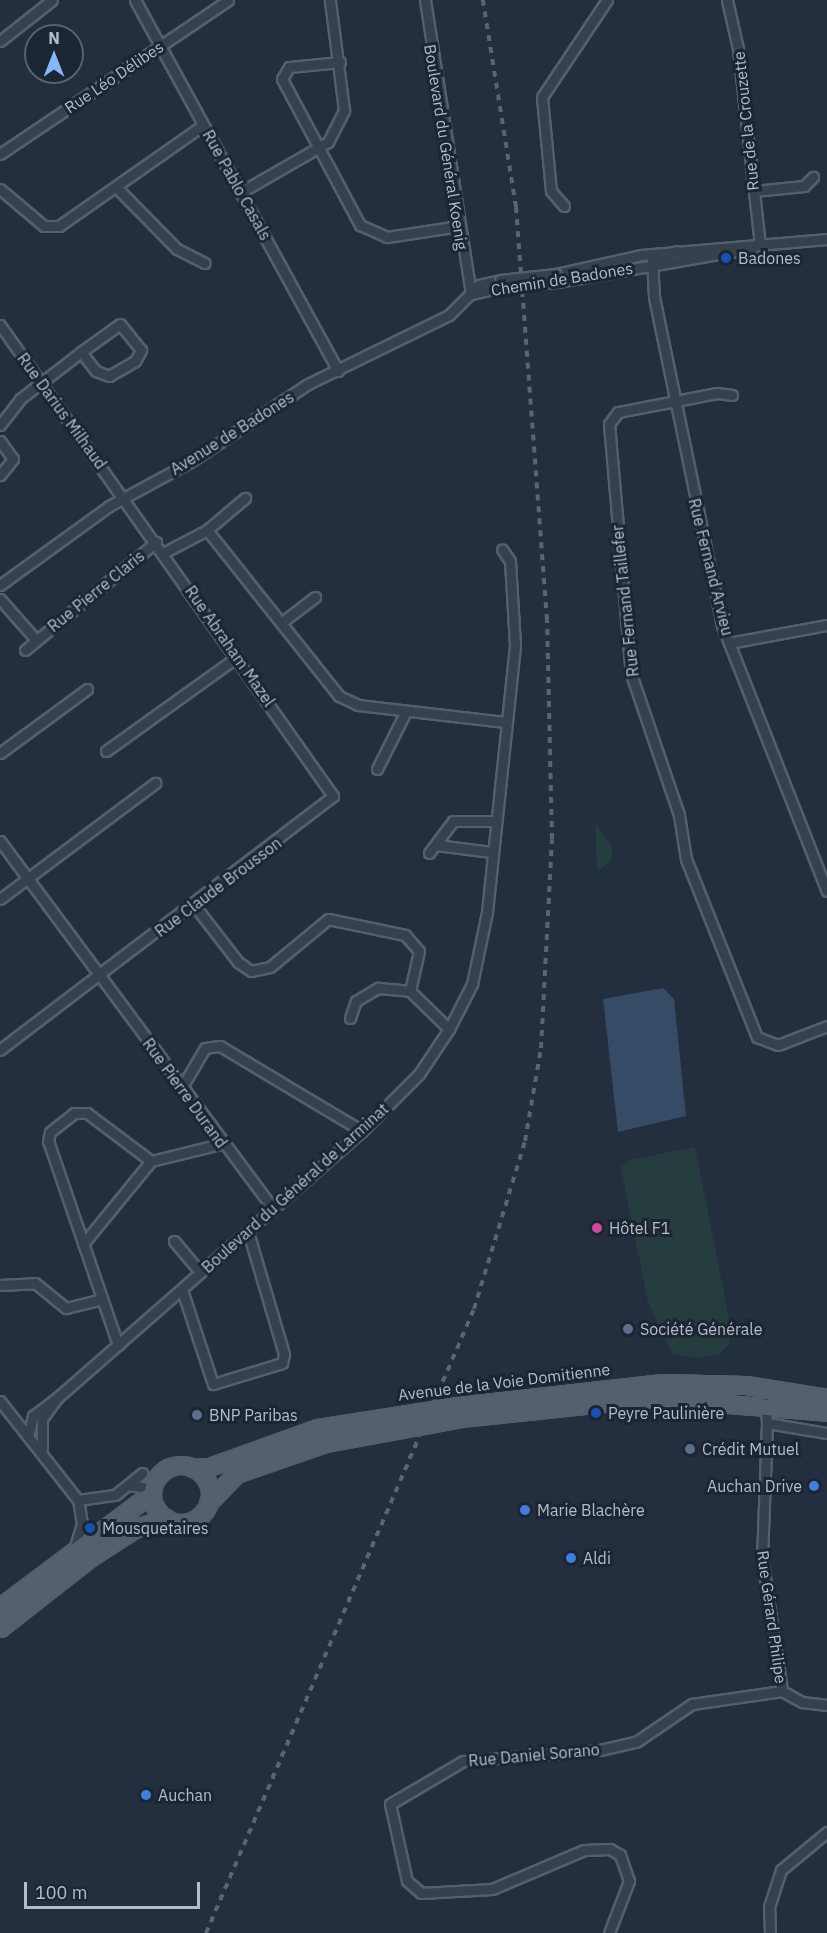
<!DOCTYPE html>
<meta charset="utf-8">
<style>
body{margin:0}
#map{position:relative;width:827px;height:1933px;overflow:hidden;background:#232f3e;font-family:"IBM Plex Sans",sans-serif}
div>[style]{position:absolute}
.green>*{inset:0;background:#253d3f}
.water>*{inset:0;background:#354b66}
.roads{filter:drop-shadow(2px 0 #555f6c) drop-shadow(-2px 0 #555f6c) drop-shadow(0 2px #555f6c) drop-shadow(0 -2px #555f6c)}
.street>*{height:9px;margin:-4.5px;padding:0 4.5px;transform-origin:4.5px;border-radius:4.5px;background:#37414e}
.primary>*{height:15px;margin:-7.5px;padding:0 7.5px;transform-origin:7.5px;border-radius:7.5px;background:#55606e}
.primary>.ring{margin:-7.5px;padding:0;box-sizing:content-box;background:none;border:15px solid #55606e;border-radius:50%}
.rail>*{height:4px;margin-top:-2px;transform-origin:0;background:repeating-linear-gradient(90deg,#586575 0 6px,transparent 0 12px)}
.bridges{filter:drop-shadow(2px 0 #555f6c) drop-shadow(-2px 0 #555f6c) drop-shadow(0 2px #555f6c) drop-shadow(0 -2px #555f6c)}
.street-bridge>*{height:9px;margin:-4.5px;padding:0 4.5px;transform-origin:4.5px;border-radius:4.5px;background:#37414e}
.primary-bridge>*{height:15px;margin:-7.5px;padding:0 7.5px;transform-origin:7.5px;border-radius:7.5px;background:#55606e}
.dots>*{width:16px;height:16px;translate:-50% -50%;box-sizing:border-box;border:3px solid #1c2633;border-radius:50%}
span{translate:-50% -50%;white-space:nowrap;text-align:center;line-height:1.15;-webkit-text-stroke:6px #1c2633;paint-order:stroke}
.street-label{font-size:16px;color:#b3bcc9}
.poi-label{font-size:16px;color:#b3bcc9}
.left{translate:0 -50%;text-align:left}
.right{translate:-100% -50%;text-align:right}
.north{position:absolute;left:24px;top:24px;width:60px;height:60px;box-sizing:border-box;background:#1c2633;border:2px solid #58626f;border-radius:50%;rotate:0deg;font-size:16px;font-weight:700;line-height:24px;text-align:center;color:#b3bcc9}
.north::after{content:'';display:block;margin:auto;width:21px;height:27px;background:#84b6fc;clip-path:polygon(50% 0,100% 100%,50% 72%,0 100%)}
.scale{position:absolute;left:24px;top:1882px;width:176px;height:27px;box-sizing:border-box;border:3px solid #b3bcc9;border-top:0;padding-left:8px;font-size:18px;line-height:21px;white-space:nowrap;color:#b3bcc9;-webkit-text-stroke:4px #1c2633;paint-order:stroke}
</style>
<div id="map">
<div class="green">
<i style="clip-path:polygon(595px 822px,613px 848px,610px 862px,597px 872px)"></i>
<i style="clip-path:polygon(695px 1147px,731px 1329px,729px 1344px,719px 1355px,698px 1358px,672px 1354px,648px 1302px,621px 1168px,629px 1160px)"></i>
</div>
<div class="water">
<i style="clip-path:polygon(663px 988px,674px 999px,686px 1116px,618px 1132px,603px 999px)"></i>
</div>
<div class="roads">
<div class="street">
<i style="left:135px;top:0;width:423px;rotate:61.3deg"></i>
<i style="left:425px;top:0;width:298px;rotate:81.1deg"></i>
<i style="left:727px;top:0;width:50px;rotate:77.3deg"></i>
<i style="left:738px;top:49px;width:196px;rotate:83.6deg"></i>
<i style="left:0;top:41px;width:66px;rotate:-38.3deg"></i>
<i style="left:340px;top:62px;width:51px;rotate:174.4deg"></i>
<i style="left:289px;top:67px;width:14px;rotate:120deg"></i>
<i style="left:282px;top:79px;width:166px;rotate:61.9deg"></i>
<i style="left:360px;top:225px;width:30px;rotate:24deg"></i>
<i style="left:387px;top:237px;width:73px;rotate:-8.7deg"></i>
<i style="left:0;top:154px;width:275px;rotate:-34deg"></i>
<i style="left:116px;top:187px;width:87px;rotate:45.5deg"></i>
<i style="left:177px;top:249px;width:31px;rotate:27deg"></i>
<i style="left:0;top:189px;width:57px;rotate:40.1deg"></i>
<i style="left:44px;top:226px;width:15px"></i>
<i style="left:59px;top:226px;width:176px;rotate:-35deg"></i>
<i style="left:754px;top:191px;width:50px;rotate:-5.7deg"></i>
<i style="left:804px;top:186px;width:13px;rotate:-45deg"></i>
<i style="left:241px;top:192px;width:100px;rotate:-29.9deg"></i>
<i style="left:328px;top:142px;width:36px;rotate:-63deg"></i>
<i style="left:344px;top:110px;width:111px;rotate:-97.3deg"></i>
<i style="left:564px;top:206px;width:20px;rotate:-131deg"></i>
<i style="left:551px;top:191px;width:94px;rotate:-95.5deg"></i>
<i style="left:542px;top:97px;width:117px;rotate:-56.2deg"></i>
<i style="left:677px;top:251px;width:26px;rotate:162deg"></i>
<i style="left:652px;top:259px;width:38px;rotate:87deg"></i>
<i style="left:654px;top:297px;width:335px;rotate:78.3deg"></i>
<i style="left:722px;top:625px;width:286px;rotate:68.5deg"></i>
<i style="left:556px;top:274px;width:87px;rotate:-12.6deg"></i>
<i style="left:641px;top:255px;width:187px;rotate:-4.9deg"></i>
<i style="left:557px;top:282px;width:199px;rotate:-9.8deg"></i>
<i style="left:471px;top:294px;width:31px;rotate:-13deg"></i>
<i style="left:0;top:325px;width:577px;rotate:54.74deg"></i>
<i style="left:333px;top:796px;width:419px;rotate:142.7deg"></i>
<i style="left:732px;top:395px;width:15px;rotate:-172deg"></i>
<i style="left:717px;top:393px;width:101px;rotate:169.1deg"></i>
<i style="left:618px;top:412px;width:15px;rotate:127deg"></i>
<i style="left:609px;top:424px;width:251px;rotate:85deg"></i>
<i style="left:631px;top:674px;width:149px;rotate:71.2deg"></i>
<i style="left:679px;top:815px;width:45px;rotate:81deg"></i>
<i style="left:686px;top:859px;width:192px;rotate:68.3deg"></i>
<i style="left:757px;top:1037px;width:22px;rotate:21deg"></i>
<i style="left:778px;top:1045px;width:53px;rotate:-21.2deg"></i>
<i style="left:0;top:425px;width:33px;rotate:-52deg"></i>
<i style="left:20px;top:399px;width:77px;rotate:-37.6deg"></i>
<i style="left:81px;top:352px;width:24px;rotate:52deg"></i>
<i style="left:96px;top:371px;width:14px;rotate:21deg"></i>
<i style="left:109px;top:376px;width:30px;rotate:-30deg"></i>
<i style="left:135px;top:361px;width:13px;rotate:-61deg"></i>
<i style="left:141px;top:350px;width:33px;rotate:-129deg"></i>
<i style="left:120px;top:324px;width:48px;rotate:144.3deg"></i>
<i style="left:0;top:441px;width:22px;rotate:54deg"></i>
<i style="left:13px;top:459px;width:21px;rotate:129deg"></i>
<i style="left:207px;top:530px;width:212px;rotate:51.5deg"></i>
<i style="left:339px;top:696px;width:21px;rotate:25deg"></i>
<i style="left:358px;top:705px;width:148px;rotate:6.6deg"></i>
<i style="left:165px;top:552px;width:47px;rotate:-27.6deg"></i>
<i style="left:207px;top:530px;width:50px;rotate:-40.1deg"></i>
<i style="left:0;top:585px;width:135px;rotate:-35.9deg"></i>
<i style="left:109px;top:506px;width:92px;rotate:-28.5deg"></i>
<i style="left:190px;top:462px;width:141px;rotate:-33.5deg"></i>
<i style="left:308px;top:384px;width:157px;rotate:-26.1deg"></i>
<i style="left:449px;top:315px;width:42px;rotate:-45deg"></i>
<i style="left:479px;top:285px;width:22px;rotate:-13deg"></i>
<i style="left:0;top:599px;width:55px;rotate:48.7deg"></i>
<i style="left:281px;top:623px;width:43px;rotate:-37.4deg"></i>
<i style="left:729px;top:643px;width:100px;rotate:-10.4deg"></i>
<i style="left:25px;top:650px;width:170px;rotate:-39.5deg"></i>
<i style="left:106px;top:751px;width:161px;rotate:-35.7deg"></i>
<i style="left:0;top:753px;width:108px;rotate:-36.3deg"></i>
<i style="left:377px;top:769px;width:65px;rotate:-63.4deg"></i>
<i style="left:0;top:841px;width:458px;rotate:53.4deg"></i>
<i style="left:436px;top:845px;width:56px;rotate:7.1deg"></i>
<i style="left:429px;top:853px;width:40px;rotate:-53deg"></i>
<i style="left:453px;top:821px;width:42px"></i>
<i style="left:0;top:899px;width:194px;rotate:-36.8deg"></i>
<i style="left:194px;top:905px;width:72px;rotate:52.3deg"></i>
<i style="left:238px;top:962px;width:16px;rotate:35deg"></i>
<i style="left:251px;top:971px;width:19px;rotate:-12deg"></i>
<i style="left:270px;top:967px;width:75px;rotate:-39.6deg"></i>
<i style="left:328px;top:919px;width:79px;rotate:11.7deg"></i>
<i style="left:405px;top:935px;width:21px;rotate:49deg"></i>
<i style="left:419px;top:951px;width:41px;rotate:102.7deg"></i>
<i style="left:410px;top:991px;width:54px;rotate:44.3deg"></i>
<i style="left:350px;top:1018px;width:18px;rotate:-71deg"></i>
<i style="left:356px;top:1001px;width:26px;rotate:-31deg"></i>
<i style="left:378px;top:988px;width:32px;rotate:5deg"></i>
<i style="left:182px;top:1087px;width:45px;rotate:-59.5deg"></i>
<i style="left:205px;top:1048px;width:15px;rotate:-8deg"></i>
<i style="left:220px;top:1046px;width:165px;rotate:30.9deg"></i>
<i style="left:174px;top:1241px;width:40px;rotate:50deg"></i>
<i style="left:83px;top:1244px;width:107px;rotate:-50.7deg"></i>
<i style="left:0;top:1285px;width:35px;rotate:-3deg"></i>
<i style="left:35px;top:1283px;width:40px;rotate:39deg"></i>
<i style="left:66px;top:1308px;width:34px;rotate:-14deg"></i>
<i style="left:183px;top:1293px;width:96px;rotate:71.8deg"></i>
<i style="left:213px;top:1384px;width:72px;rotate:-16.9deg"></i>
<i style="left:282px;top:1363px;width:9px;rotate:-77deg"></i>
<i style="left:284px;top:1354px;width:127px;rotate:-106.4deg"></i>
<i style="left:118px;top:1345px;width:216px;rotate:-108.9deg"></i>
<i style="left:48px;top:1141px;width:9px;rotate:-77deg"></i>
<i style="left:50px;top:1132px;width:31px;rotate:-38deg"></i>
<i style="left:74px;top:1113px;width:13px"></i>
<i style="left:87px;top:1113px;width:80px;rotate:36.9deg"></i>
<i style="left:151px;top:1161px;width:72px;rotate:-13.7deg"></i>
<i style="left:57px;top:1398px;width:405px;rotate:-41.2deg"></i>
<i style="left:362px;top:1131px;width:81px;rotate:-45deg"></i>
<i style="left:419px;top:1074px;width:54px;rotate:-56.3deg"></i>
<i style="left:449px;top:1029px;width:51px;rotate:-62.9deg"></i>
<i style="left:472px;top:984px;width:74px;rotate:-78.2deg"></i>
<i style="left:487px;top:912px;width:268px;rotate:-84deg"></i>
<i style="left:515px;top:645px;width:84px;rotate:-93.4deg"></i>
<i style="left:510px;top:561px;width:14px;rotate:-124deg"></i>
<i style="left:0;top:1401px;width:126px;rotate:51.8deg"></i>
<i style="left:78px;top:1500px;width:37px;rotate:-8deg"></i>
<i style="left:115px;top:1495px;width:35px;rotate:-39deg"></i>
<i style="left:765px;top:1403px;width:20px;rotate:84deg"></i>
<i style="left:767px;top:1423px;width:61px;rotate:9.5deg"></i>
<i style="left:767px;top:1423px;width:135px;rotate:92.1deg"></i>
<i style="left:762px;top:1558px;width:134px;rotate:81.4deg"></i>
<i style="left:782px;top:1691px;width:23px;rotate:29deg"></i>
<i style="left:802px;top:1702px;width:25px;rotate:7deg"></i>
<i style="left:28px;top:1436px;width:21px;rotate:-76deg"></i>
<i style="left:33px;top:1416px;width:30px;rotate:-37deg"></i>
<i style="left:57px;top:1398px;width:26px;rotate:126deg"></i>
<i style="left:42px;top:1419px;width:33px;rotate:90deg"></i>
<i style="left:129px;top:1485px;width:24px;rotate:9deg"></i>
<i style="left:74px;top:1550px;width:27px;rotate:-73deg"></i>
<i style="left:82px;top:1524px;width:24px;rotate:-99deg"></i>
<i style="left:609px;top:1933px;width:56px;rotate:-69deg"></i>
<i style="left:629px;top:1881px;width:28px;rotate:-109deg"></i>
<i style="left:620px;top:1855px;width:12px;rotate:-149deg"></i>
<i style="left:610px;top:1849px;width:26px;rotate:178deg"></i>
<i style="left:584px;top:1850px;width:100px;rotate:157deg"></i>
<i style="left:492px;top:1889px;width:71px;rotate:176.8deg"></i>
<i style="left:421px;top:1893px;width:18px;rotate:-139deg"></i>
<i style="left:407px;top:1881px;width:79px;rotate:-102.4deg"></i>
<i style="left:390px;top:1804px;width:85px;rotate:-30.5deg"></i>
<i style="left:463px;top:1761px;width:137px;rotate:-4.6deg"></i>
<i style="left:600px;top:1750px;width:37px;rotate:-13deg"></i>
<i style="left:636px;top:1742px;width:68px;rotate:-34.2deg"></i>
<i style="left:692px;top:1704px;width:91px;rotate:-8.2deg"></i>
<i style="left:770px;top:1933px;width:26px;rotate:-92deg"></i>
<i style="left:769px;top:1907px;width:39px;rotate:-72deg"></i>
<i style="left:781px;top:1870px;width:60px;rotate:-39.6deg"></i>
</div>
<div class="primary">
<i style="left:458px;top:1406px;width:206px;rotate:-6.4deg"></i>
<i style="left:663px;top:1383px;width:83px;rotate:1.4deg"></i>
<i style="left:746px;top:1385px;width:82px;rotate:9.1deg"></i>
<i style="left:461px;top:1418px;width:191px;rotate:-6deg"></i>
<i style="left:651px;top:1398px;width:177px;rotate:4.5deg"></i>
<i class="ring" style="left:152px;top:1465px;width:43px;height:43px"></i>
<i style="left:193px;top:1468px;width:16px;rotate:-4deg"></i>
<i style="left:209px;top:1467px;width:116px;rotate:-19.7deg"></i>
<i style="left:208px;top:1503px;width:40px;rotate:-46deg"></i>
<i style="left:236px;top:1474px;width:94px;rotate:-19.2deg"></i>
<i style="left:0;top:1607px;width:190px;rotate:-36.9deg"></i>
<i style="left:0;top:1628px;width:115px;rotate:-38deg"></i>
<i style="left:91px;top:1557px;width:54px;rotate:-32.8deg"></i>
<i style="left:136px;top:1528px;width:32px;rotate:-18deg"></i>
</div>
</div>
<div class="rail">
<i style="left:206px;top:1933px;width:679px;rotate:-66.76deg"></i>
<i style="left:474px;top:1309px;width:176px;rotate:-73.1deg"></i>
<i style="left:525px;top:1141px;width:94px;rotate:-80.2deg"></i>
<i style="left:541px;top:1048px;width:209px;rotate:-87deg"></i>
<i style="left:552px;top:839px;width:219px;rotate:-91.3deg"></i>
<i style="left:547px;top:620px;width:414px;rotate:-94.3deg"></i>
<i style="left:516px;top:207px;width:210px;rotate:-99.1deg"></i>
</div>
<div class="bridges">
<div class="street-bridge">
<i style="left:500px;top:280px;width:56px;rotate:-6.1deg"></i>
<i style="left:501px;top:287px;width:56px;rotate:-5.1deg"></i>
</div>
<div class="primary-bridge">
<i style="left:318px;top:1428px;width:142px;rotate:-8.9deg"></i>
<i style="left:325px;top:1443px;width:138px;rotate:-10.4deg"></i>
</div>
</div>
<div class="dots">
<i style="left:726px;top:258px;background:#1a4fb4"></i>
<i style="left:597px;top:1228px;background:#d1479c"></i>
<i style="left:628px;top:1329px;background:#5c6f8a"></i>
<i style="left:596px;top:1413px;background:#1a4fb4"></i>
<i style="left:197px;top:1415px;background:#5c6f8a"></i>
<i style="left:690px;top:1449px;background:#5c6f8a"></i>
<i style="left:814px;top:1486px;background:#3f7fe0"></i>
<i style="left:525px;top:1510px;background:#3f7fe0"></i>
<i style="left:90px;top:1528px;background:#1a4fb4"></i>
<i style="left:571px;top:1558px;background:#3f7fe0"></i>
<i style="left:146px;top:1795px;background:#3f7fe0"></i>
</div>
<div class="street-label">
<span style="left:114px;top:77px;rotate:-34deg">Rue Léo Délibes</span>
<span style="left:746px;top:121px;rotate:-96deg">Rue de la Crouzette</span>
<span style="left:446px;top:147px;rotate:81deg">Boulevard du Général Koenig</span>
<span style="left:237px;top:185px;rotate:61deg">Rue Pablo Casals</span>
<span style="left:562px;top:279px;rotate:-9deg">Chemin de Badones</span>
<span style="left:62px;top:411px;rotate:54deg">Rue Darius Milhaud</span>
<span style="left:232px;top:433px;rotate:-32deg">Avenue de Badones</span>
<span style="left:711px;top:567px;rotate:76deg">Rue Fernand Arvieu</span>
<span style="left:96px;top:591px;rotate:-39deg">Rue Pierre Claris</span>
<span style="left:625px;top:601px;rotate:-96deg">Rue Fernand Taillefer</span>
<span style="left:230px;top:646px;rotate:55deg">Rue Abraham Mazel</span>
<span style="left:218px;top:887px;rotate:-37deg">Rue Claude Brousson</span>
<span style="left:185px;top:1093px;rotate:54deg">Rue Pierre Durand</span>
<span style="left:295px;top:1188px;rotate:-42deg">Boulevard du Général de Larminat</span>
<span style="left:504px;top:1382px;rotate:-7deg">Avenue de la Voie Domitienne</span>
<span style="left:772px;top:1617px;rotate:82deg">Rue Gérard Philipe</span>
<span style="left:534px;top:1755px;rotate:-5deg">Rue Daniel Sorano</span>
</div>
<div class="poi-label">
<span class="left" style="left:738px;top:258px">Badones</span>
<span class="left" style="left:609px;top:1228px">Hôtel F1</span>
<span class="left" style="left:640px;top:1329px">Société Générale</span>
<span class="left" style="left:608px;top:1413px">Peyre Paulinière</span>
<span class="left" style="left:209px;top:1415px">BNP Paribas</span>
<span class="left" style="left:702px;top:1449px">Crédit Mutuel</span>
<span class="right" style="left:802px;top:1486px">Auchan Drive</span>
<span class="left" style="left:537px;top:1510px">Marie Blachère</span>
<span class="left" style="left:102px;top:1528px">Mousquetaires</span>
<span class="left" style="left:583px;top:1558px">Aldi</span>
<span class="left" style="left:158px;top:1795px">Auchan</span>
</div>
<div class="north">N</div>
<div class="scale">100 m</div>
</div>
